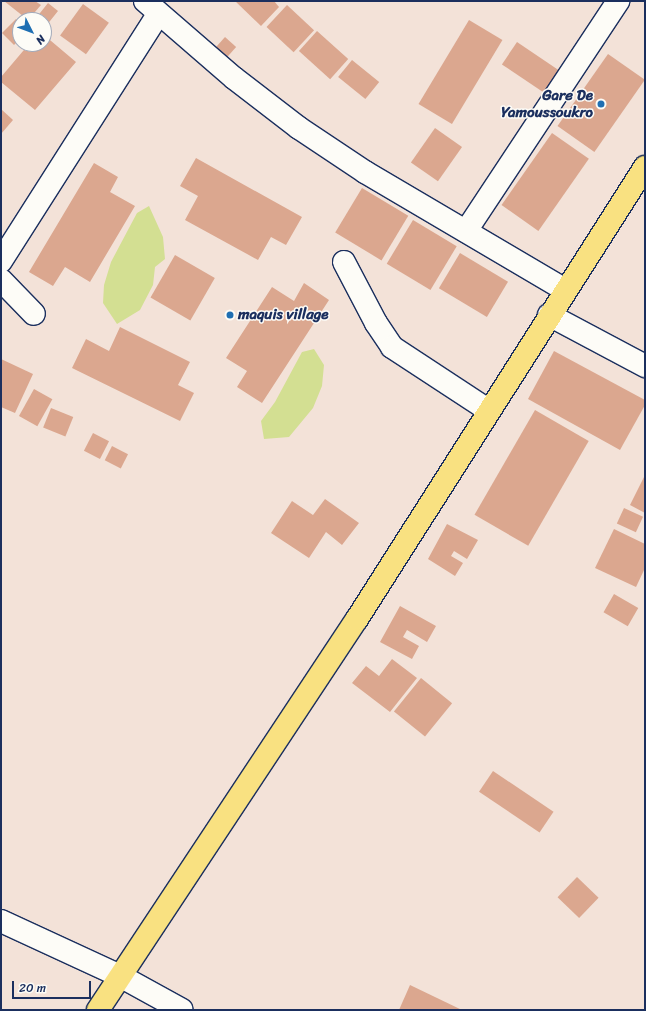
<!DOCTYPE html>
<style>
body{margin:0}
#map{position:relative;width:646px;height:1011px;overflow:hidden;background:#f3e2d8;font-family:Sriracha,sans-serif}
div>[style]{position:absolute}
.green>*{inset:0;background:#d3df92}
.building>*{inset:0;background:#dba78f;transform-origin:0 0}
.roads{filter:drop-shadow(1px 0 #1b2f5e) drop-shadow(-1px 0 #1b2f5e) drop-shadow(0 1px #1b2f5e) drop-shadow(0 -1px #1b2f5e)}
.minor>*{height:22px;margin:-11px;padding:0 11px;transform-origin:11px;border-radius:11px;background:#fdfcf7}
.major>*{height:22px;margin:-11px;padding:0 11px;transform-origin:11px;border-radius:11px;background:#f9e181}
.dots>*{width:11px;height:11px;translate:-50% -50%;box-sizing:border-box;border:2px solid #fdfcf7;border-radius:50%}
span{translate:-50% -50%;white-space:nowrap;text-align:center;line-height:1.15;-webkit-text-stroke:3px #fdfcf7;paint-order:stroke}
.poi-label{font-size:15px;color:#1b2f5e;font-weight:700}
.right{translate:-100% -50%;text-align:right}
.left{translate:0 -50%;text-align:left}
.frame{position:absolute;inset:0;border:2px solid #1b2f5e;pointer-events:none}
.north{position:absolute;left:12px;top:12px;width:40px;height:40px;box-sizing:border-box;background:#fdfcf7;border:1px solid #a3aaba;border-radius:50%;rotate:132deg;font-size:11px;font-weight:700;line-height:16px;text-align:center;color:#1b2f5e}
.north::after{content:'';display:block;margin:auto;width:14px;height:18px;background:#1f6fb2;clip-path:polygon(50% 0,100% 100%,50% 72%,0 100%)}
.scale{position:absolute;left:12px;top:981px;width:79px;height:18px;box-sizing:border-box;border:2px solid #1b2f5e;border-top:0;padding-left:5px;font-size:12px;line-height:14px;white-space:nowrap;color:#1b2f5e;-webkit-text-stroke:3px #fdfcf7;paint-order:stroke}
</style>
<div id="map">
<div class="green">
<i style="clip-path:polygon(149px 206px,163px 237px,165px 259px,155px 267px,153px 285px,140px 310px,117px 324px,103px 303px,104px 285px,111px 262px,129px 228px,137px 213px)"></i>
<i style="clip-path:polygon(314px 349px,324px 365px,322px 386px,313px 408px,289px 437px,264px 439px,261px 421px,275px 402px,302px 352px)"></i>
</div>
<div class="building">
<i style="clip-path:polygon(4px 1px,35px 1px,41px 5px,28px 20px)"></i>
<i style="clip-path:polygon(235px 1px,274px 1px,279px 7px,261px 26px)"></i>
<i style="clip-path:polygon(48px 3px,58px 11px,46px 26px,44px 20px,36px 18px)"></i>
<i style="left:83px;top:4px;width:32px;height:39px;rotate:36deg"></i>
<i style="left:287px;top:5px;width:37px;height:30px;rotate:43deg"></i>
<i style="clip-path:polygon(16px 19px,20px 23px,20px 39px,14px 45px,2px 33px)"></i>
<i style="left:469px;top:20px;width:39px;height:98px;rotate:31deg"></i>
<i style="left:317px;top:31px;width:42px;height:27px;rotate:42deg"></i>
<i style="clip-path:polygon(44px 35px,76px 62px,35px 110px,1px 82px,1px 77px,29px 44px,44px 44px)"></i>
<i style="left:225px;top:37px;width:15px;height:16px;rotate:42deg"></i>
<i style="left:517px;top:42px;width:54px;height:27px;rotate:34deg"></i>
<i style="left:608px;top:54px;width:45px;height:88px;rotate:35deg"></i>
<i style="left:352px;top:60px;width:35px;height:22px;rotate:39deg"></i>
<i style="clip-path:polygon(1px 109px,13px 120px,1px 134px)"></i>
<i style="left:435px;top:128px;width:33px;height:42px;rotate:35deg"></i>
<i style="left:552px;top:133px;width:45px;height:88px;rotate:35deg"></i>
<i style="clip-path:polygon(196px 158px,302px 217px,286px 245px,271px 237px,258px 260px,185px 220px,198px 196px,180px 186px)"></i>
<i style="clip-path:polygon(94px 163px,118px 177px,110px 192px,135px 206px,90px 282px,65px 267px,53px 286px,29px 272px)"></i>
<i style="left:362px;top:188px;width:54px;height:52px;rotate:31deg"></i>
<i style="left:413px;top:220px;width:51px;height:51px;rotate:31deg"></i>
<i style="left:460px;top:253px;width:56px;height:41px;rotate:31deg"></i>
<i style="left:175px;top:255px;width:46px;height:49px;rotate:30deg"></i>
<i style="clip-path:polygon(304px 283px,329px 300px,262px 403px,237px 387px,247px 371px,226px 358px,272px 287px,294px 301px)"></i>
<i style="clip-path:polygon(120px 327px,190px 362px,178px 385px,194px 393px,180px 421px,72px 368px,86px 339px,109px 351px)"></i>
<i style="clip-path:polygon(554px 351px,645px 400px,645px 405px,620px 450px,528px 399px)"></i>
<i style="clip-path:polygon(1px 359px,33px 374px,15px 413px,1px 407px)"></i>
<i style="left:34px;top:389px;width:21px;height:31px;rotate:29deg"></i>
<i style="left:51px;top:408px;width:24px;height:21px;rotate:22deg"></i>
<i style="left:535px;top:410px;width:62px;height:121px;rotate:30deg"></i>
<i style="left:93px;top:433px;width:18px;height:20px;rotate:27deg"></i>
<i style="left:112px;top:446px;width:18px;height:16px;rotate:27deg"></i>
<i style="clip-path:polygon(644px 477px,645px 478px,645px 513px,630px 505px)"></i>
<i style="clip-path:polygon(325px 499px,359px 523px,342px 545px,326px 532px,309px 558px,271px 533px,292px 501px,313px 515px)"></i>
<i style="left:624px;top:508px;width:21px;height:17px;rotate:25deg"></i>
<i style="clip-path:polygon(447px 524px,478px 540px,467px 559px,454px 551px,451px 556px,463px 563px,455px 576px,428px 559px)"></i>
<i style="clip-path:polygon(614px 529px,645px 544px,645px 568px,636px 587px,595px 568px)"></i>
<i style="left:614px;top:594px;width:28px;height:21px;rotate:30deg"></i>
<i style="clip-path:polygon(400px 606px,436px 626px,427px 642px,407px 630px,403px 637px,419px 646px,412px 659px,380px 642px)"></i>
<i style="clip-path:polygon(392px 659px,417px 678px,390px 712px,352px 683px,366px 666px,379px 676px)"></i>
<i style="left:421px;top:678px;width:40px;height:43px;rotate:39deg"></i>
<i style="left:493px;top:771px;width:73px;height:25px;rotate:34deg"></i>
<i style="left:577px;top:877px;width:30px;height:28px;rotate:44deg"></i>
<i style="clip-path:polygon(410px 985px,462px 1010px,399px 1010px)"></i>
</div>
<div class="roads">
<div class="minor">
<i style="left:145px;top:1px;width:118px;rotate:40.9deg"></i>
<i style="left:234px;top:78px;width:82px;rotate:37.6deg"></i>
<i style="left:299px;top:128px;width:79px;rotate:33.7deg"></i>
<i style="left:365px;top:172px;width:232px;rotate:30.5deg"></i>
<i style="left:466px;top:231px;width:276px;rotate:-56.5deg"></i>
<i style="left:1px;top:261px;width:292px;rotate:-57.5deg"></i>
<i style="left:344px;top:262px;width:69px;rotate:62.3deg"></i>
<i style="left:376px;top:323px;width:29px;rotate:56deg"></i>
<i style="left:392px;top:347px;width:115px;rotate:33.3deg"></i>
<i style="left:1px;top:280px;width:47px;rotate:45.9deg"></i>
<i style="left:549px;top:315px;width:109px;rotate:28deg"></i>
<i style="left:1px;top:921px;width:133px;rotate:24.8deg"></i>
<i style="left:122px;top:977px;width:68px;rotate:28.8deg"></i>
</div>
<div class="major">
<i style="left:98px;top:1010px;width:469px;rotate:-56.5deg"></i>
<i style="left:357px;top:619px;width:536px;rotate:-57.5deg"></i>
</div>
</div>
<div class="dots">
<i style="left:601px;top:104px;background:#1f6fb2"></i>
<i style="left:230px;top:315px;background:#1f6fb2"></i>
</div>
<div class="poi-label">
<span class="right" style="left:593px;top:104px">Gare De<br>Yamoussoukro</span>
<span class="left" style="left:238px;top:315px">maquis village</span>
</div>
<div class="frame"></div>
<div class="north">N</div>
<div class="scale">20 m</div>
</div>
